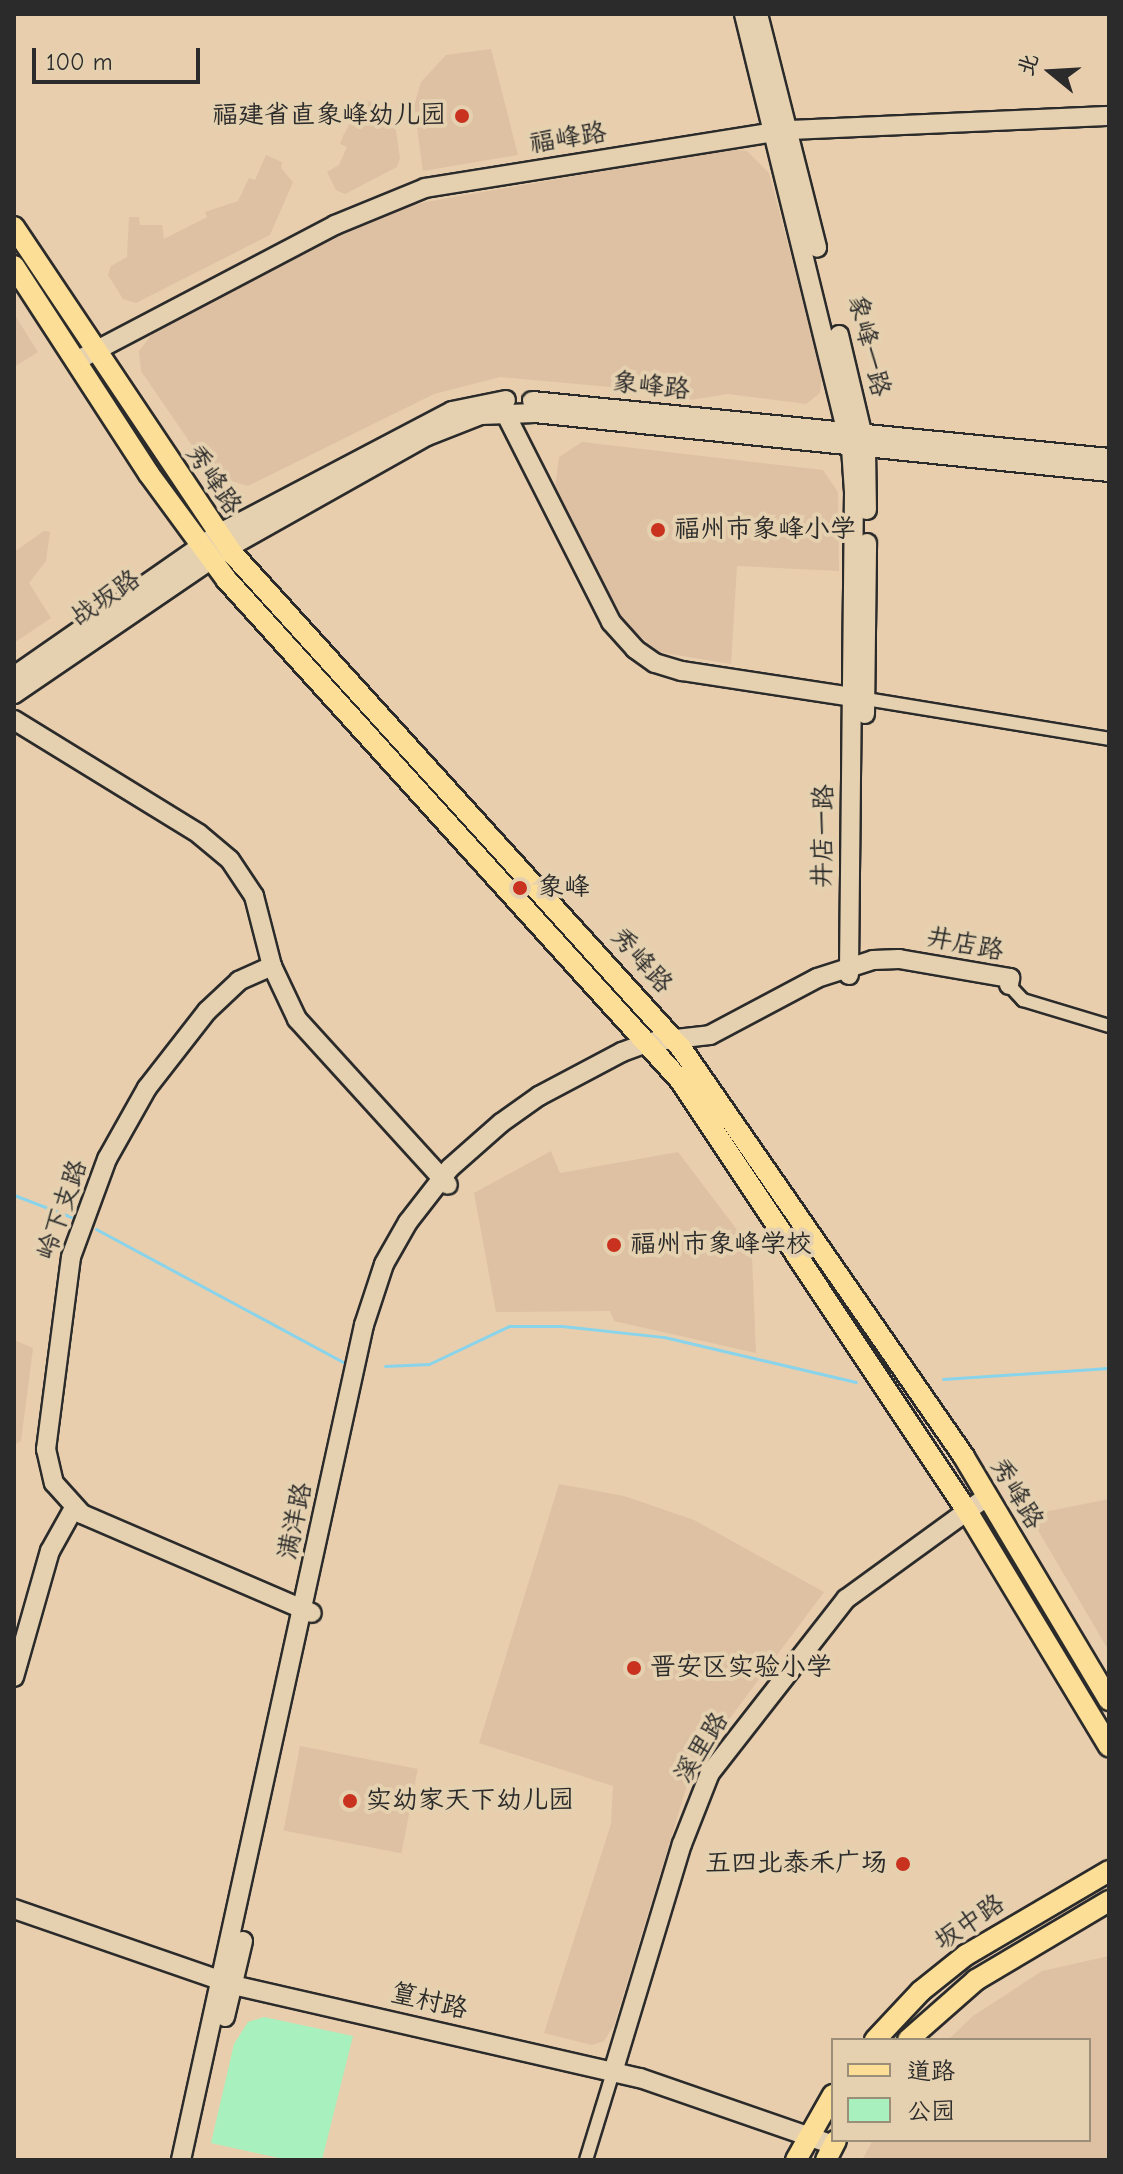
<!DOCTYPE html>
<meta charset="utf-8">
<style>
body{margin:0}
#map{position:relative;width:1123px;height:2174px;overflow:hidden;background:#e8cead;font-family:"Comic Neue","LXGW WenKai TC",sans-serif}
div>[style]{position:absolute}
.built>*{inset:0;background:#dec0a3;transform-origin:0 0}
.green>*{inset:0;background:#a8f1be}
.stream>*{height:3px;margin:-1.5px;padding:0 1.5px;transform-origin:1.5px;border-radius:1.5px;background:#89d4ea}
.roads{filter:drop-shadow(2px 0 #2b2b2b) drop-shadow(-2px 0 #2b2b2b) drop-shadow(0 2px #2b2b2b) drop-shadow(0 -2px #2b2b2b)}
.street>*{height:12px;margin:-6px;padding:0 6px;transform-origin:6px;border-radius:6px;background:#e5d1af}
.secondary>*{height:18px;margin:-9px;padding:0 9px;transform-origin:9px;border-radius:9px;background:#e5d1af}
.primary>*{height:20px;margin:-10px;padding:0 10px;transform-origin:10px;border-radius:10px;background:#fcde96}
.dots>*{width:22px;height:22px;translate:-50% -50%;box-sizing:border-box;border:4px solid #e5d1af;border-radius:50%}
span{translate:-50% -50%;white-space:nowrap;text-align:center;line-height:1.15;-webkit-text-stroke:8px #e5d1af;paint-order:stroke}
.poi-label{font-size:26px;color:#2b2b2b}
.right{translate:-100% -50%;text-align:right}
.left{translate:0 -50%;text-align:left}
.street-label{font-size:26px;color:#2b2b2b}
.frame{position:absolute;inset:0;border:16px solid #2b2b2b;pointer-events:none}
.legend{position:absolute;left:831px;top:2038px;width:260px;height:104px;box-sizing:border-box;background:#e5d1af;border:2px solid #9b8f7a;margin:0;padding:10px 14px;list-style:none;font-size:24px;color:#2b2b2b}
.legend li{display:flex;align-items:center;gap:16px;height:40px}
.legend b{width:40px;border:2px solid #9b8f7a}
.north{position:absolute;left:1011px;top:32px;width:80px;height:80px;-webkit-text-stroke:6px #e5d1af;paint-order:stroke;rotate:288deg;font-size:22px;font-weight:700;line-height:32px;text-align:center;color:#2b2b2b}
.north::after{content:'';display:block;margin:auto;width:28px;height:36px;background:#2b2b2b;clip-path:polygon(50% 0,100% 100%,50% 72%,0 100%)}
.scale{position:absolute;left:32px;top:48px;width:168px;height:36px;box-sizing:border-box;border:4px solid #2b2b2b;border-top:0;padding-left:10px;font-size:24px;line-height:28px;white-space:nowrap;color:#2b2b2b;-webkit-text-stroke:6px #e5d1af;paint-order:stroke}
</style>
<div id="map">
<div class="built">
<i style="clip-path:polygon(491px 49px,518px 155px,423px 171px,414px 106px,421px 82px,446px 55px)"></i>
<i style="clip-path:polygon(367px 100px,393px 111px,400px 158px,397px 167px,345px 194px,336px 190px,327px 172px,339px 165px,347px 147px,340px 144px,343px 136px,350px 123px,356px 125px)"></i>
<i style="clip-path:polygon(729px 149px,747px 151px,769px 173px,822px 374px,820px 393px,806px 404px,728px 394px,690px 400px,689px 394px,500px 377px,434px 394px,248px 486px,222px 478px,202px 460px,141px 371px,139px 351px,153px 333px,360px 221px,426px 202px)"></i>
<i style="clip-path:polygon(266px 155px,282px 162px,281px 168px,293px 182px,270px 235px,136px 303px,123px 299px,108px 275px,111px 266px,127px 257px,129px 217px,139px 217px,140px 225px,162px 225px,164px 239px,207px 217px,205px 212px,238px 201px,249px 178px,255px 180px)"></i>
<i style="clip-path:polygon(14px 314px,38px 352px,14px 367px)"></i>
<i style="clip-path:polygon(582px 442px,823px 470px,838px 492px,839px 571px,737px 566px,731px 664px,659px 652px,625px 623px,555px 488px,559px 457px)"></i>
<i style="clip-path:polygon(44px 531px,50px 532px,46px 561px,29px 583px,51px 618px,14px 643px,14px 552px)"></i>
<i style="clip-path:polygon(551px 1151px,560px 1173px,678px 1152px,741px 1235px,746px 1256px,752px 1256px,756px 1353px,614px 1321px,610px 1311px,496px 1312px,474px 1193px)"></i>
<i style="clip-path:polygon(14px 1340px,33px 1348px,21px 1441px,14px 1445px)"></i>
<i style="clip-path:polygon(559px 1484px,624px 1496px,694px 1520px,824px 1592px,692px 1769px,614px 2025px,604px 2041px,592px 2045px,544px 2033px,611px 1824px,613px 1786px,479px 1743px)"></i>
<i style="clip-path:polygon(1109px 1499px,1109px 1651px,1029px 1515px)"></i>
<i style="left:300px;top:1746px;width:120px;height:86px;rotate:11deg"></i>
<i style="clip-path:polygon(1109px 1956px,1109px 2160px,862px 2160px,873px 2140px,1089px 2140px,1089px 2040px,948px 2040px,973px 2016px,1042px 1971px)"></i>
</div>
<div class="green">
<i style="clip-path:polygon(264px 2017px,353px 2036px,322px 2160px,288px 2160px,211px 2143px,234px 2044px,248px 2022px)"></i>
</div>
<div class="stream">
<i style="left:14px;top:1195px;width:61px;rotate:21.1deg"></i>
<i style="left:96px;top:1229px;width:281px;rotate:28.3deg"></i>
<i style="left:385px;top:1366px;width:44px;rotate:-2.6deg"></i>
<i style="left:429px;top:1364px;width:89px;rotate:-25.4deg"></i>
<i style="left:509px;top:1326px;width:53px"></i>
<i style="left:562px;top:1326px;width:103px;rotate:6.2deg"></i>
<i style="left:664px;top:1337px;width:197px;rotate:13.2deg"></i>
<i style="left:943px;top:1379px;width:166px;rotate:-3.8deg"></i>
</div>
<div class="roads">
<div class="street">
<i style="left:866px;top:699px;width:246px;rotate:9.3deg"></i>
<i style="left:1009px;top:985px;width:21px;rotate:47deg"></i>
<i style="left:1023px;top:1000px;width:90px;rotate:16.8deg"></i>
<i style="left:586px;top:2160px;width:92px;rotate:-72.9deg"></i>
</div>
<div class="secondary">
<i style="left:744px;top:14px;width:447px;rotate:76.2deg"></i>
<i style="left:851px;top:448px;width:44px;rotate:86.1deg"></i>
<i style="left:854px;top:492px;width:483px;rotate:90.6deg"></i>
<i style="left:758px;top:14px;width:241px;rotate:75.8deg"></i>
<i style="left:839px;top:335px;width:117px;rotate:76.7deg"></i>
<i style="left:866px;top:449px;width:61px;rotate:89.1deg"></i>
<i style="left:76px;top:361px;width:293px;rotate:-27.7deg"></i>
<i style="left:335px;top:225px;width:97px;rotate:-22.3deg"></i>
<i style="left:425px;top:188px;width:368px;rotate:-9.1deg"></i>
<i style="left:788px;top:130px;width:321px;rotate:-2.5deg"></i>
<i style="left:532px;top:401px;width:580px;rotate:5.64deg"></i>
<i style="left:500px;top:403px;width:246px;rotate:63.1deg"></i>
<i style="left:611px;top:622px;width:36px;rotate:48deg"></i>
<i style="left:635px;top:649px;width:24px;rotate:35deg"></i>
<i style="left:655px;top:663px;width:28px;rotate:17deg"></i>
<i style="left:682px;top:671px;width:184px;rotate:8.7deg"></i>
<i style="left:14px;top:676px;width:249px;rotate:-34.8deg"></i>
<i style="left:218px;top:534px;width:264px;rotate:-27.7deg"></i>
<i style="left:452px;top:411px;width:55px;rotate:-11.5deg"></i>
<i style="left:14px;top:694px;width:259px;rotate:-34.3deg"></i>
<i style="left:228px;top:548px;width:228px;rotate:-29.4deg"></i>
<i style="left:427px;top:436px;width:58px;rotate:-21.3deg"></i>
<i style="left:481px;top:415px;width:54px;rotate:-2.1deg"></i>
<i style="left:535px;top:413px;width:577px;rotate:5.87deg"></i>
<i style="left:865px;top:714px;width:171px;rotate:-89.3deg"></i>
<i style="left:14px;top:720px;width:217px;rotate:31.6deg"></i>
<i style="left:199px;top:834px;width:40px;rotate:40deg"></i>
<i style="left:230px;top:860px;width:43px;rotate:56.3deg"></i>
<i style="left:254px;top:896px;width:72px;rotate:75.6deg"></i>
<i style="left:272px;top:966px;width:59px;rotate:64.7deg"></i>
<i style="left:297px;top:1019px;width:224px;rotate:47.7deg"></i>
<i style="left:272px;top:966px;width:36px;rotate:156deg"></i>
<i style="left:239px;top:981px;width:44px;rotate:136.8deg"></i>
<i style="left:207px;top:1011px;width:98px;rotate:127.9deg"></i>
<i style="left:147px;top:1088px;width:81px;rotate:119.4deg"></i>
<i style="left:107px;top:1159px;width:104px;rotate:110.2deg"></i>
<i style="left:71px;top:1257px;width:194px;rotate:97.4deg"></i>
<i style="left:46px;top:1449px;width:35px;rotate:77deg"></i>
<i style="left:54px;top:1483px;width:42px;rotate:47.9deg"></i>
<i style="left:82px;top:1514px;width:250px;rotate:23.3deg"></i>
<i style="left:14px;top:1677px;width:131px;rotate:-74.1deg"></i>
<i style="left:50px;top:1551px;width:49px;rotate:-60.8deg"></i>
<i style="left:14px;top:1909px;width:232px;rotate:19.1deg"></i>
<i style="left:233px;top:1985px;width:417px;rotate:12.9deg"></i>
<i style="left:640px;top:2078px;width:204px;rotate:19.1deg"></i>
<i style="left:225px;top:2017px;width:78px;rotate:-76.7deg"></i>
<i style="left:613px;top:2072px;width:238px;rotate:-73.2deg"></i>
<i style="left:682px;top:1844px;width:76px;rotate:-68.5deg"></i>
<i style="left:710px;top:1773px;width:221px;rotate:-52deg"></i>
<i style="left:846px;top:1599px;width:175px;rotate:-36deg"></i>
<i style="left:181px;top:2160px;width:855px;rotate:-77.64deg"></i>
<i style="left:364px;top:1325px;width:64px;rotate:-71.8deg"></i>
<i style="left:384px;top:1264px;width:48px;rotate:-60.3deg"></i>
<i style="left:408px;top:1222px;width:68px;rotate:-52.1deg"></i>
<i style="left:450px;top:1168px;width:68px;rotate:-41.4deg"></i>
<i style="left:501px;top:1123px;width:47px;rotate:-35.4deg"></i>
<i style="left:539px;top:1096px;width:94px;rotate:-27.9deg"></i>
<i style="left:622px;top:1052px;width:29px;rotate:-20deg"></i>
<i style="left:649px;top:1042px;width:61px;rotate:-6.5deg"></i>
<i style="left:710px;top:1035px;width:121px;rotate:-28deg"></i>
<i style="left:817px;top:978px;width:59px;rotate:-17.8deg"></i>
<i style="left:873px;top:960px;width:26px;rotate:-2deg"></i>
<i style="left:899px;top:959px;width:113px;rotate:9.7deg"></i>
<i style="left:1010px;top:978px;width:7px;rotate:98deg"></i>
</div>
<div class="primary">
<i style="left:14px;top:227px;width:392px;rotate:56.2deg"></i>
<i style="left:232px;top:553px;width:668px;rotate:47.79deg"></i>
<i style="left:681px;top:1048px;width:497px;rotate:55.3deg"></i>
<i style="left:964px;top:1457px;width:283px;rotate:59.2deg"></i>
<i style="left:14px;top:266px;width:248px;rotate:57deg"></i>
<i style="left:149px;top:474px;width:130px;rotate:53.7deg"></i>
<i style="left:226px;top:579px;width:676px;rotate:47.82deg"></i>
<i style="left:680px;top:1080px;width:518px;rotate:56.34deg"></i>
<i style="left:967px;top:1511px;width:275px;rotate:58.9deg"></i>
<i style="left:875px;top:2040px;width:67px;rotate:-46.8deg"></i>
<i style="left:921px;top:1991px;width:58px;rotate:-38.7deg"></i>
<i style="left:966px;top:1955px;width:166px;rotate:-30.4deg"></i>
<i style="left:908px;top:2040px;width:91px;rotate:-41.4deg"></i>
<i style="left:976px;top:1980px;width:155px;rotate:-30.7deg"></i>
<i style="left:796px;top:2160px;width:75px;rotate:-60.4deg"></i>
<i style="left:826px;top:2160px;width:22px;rotate:-63deg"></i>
</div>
</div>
<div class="dots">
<i style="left:462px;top:116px;background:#c8321e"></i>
<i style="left:658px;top:530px;background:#c8321e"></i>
<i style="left:520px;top:888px;background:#c8321e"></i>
<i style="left:614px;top:1245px;background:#c8321e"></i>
<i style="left:634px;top:1668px;background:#c8321e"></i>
<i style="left:350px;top:1801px;background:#c8321e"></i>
<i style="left:903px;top:1864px;background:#c8321e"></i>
</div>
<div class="poi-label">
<span class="right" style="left:446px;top:116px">福建省直象峰幼儿园</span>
<span class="left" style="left:674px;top:530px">福州市象峰小学</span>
<span class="left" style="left:538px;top:888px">象峰</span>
<span class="left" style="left:630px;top:1245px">福州市象峰学校</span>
<span class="left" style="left:650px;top:1668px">晋安区实验小学</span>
<span class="left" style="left:366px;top:1801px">实幼家天下幼儿园</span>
<span class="right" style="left:887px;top:1864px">五四北泰禾广场</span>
</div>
<div class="street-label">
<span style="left:568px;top:139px;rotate:-9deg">福峰路</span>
<span style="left:868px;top:346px;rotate:76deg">象峰一路</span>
<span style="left:651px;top:387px;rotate:6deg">象峰路</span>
<span style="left:213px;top:480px;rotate:56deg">秀峰路</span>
<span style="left:106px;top:599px;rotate:-35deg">战坂路</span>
<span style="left:824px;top:836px;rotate:-89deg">井店一路</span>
<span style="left:965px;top:945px;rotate:11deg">井店路</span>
<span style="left:641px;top:961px;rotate:48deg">秀峰路</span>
<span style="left:63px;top:1210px;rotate:-71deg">岭下支路</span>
<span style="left:1016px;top:1494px;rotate:59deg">秀峰路</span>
<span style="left:296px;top:1521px;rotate:-78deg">满洋路</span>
<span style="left:702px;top:1748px;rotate:-58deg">溪里路</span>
<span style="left:970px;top:1923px;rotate:-34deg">坂中路</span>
<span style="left:429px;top:2002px;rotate:13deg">篁村路</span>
</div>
<div class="frame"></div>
<ul class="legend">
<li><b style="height:10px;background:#fcde96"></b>道路</li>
<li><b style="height:22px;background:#a8f1be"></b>公园</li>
</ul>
<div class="north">北</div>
<div class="scale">100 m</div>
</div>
